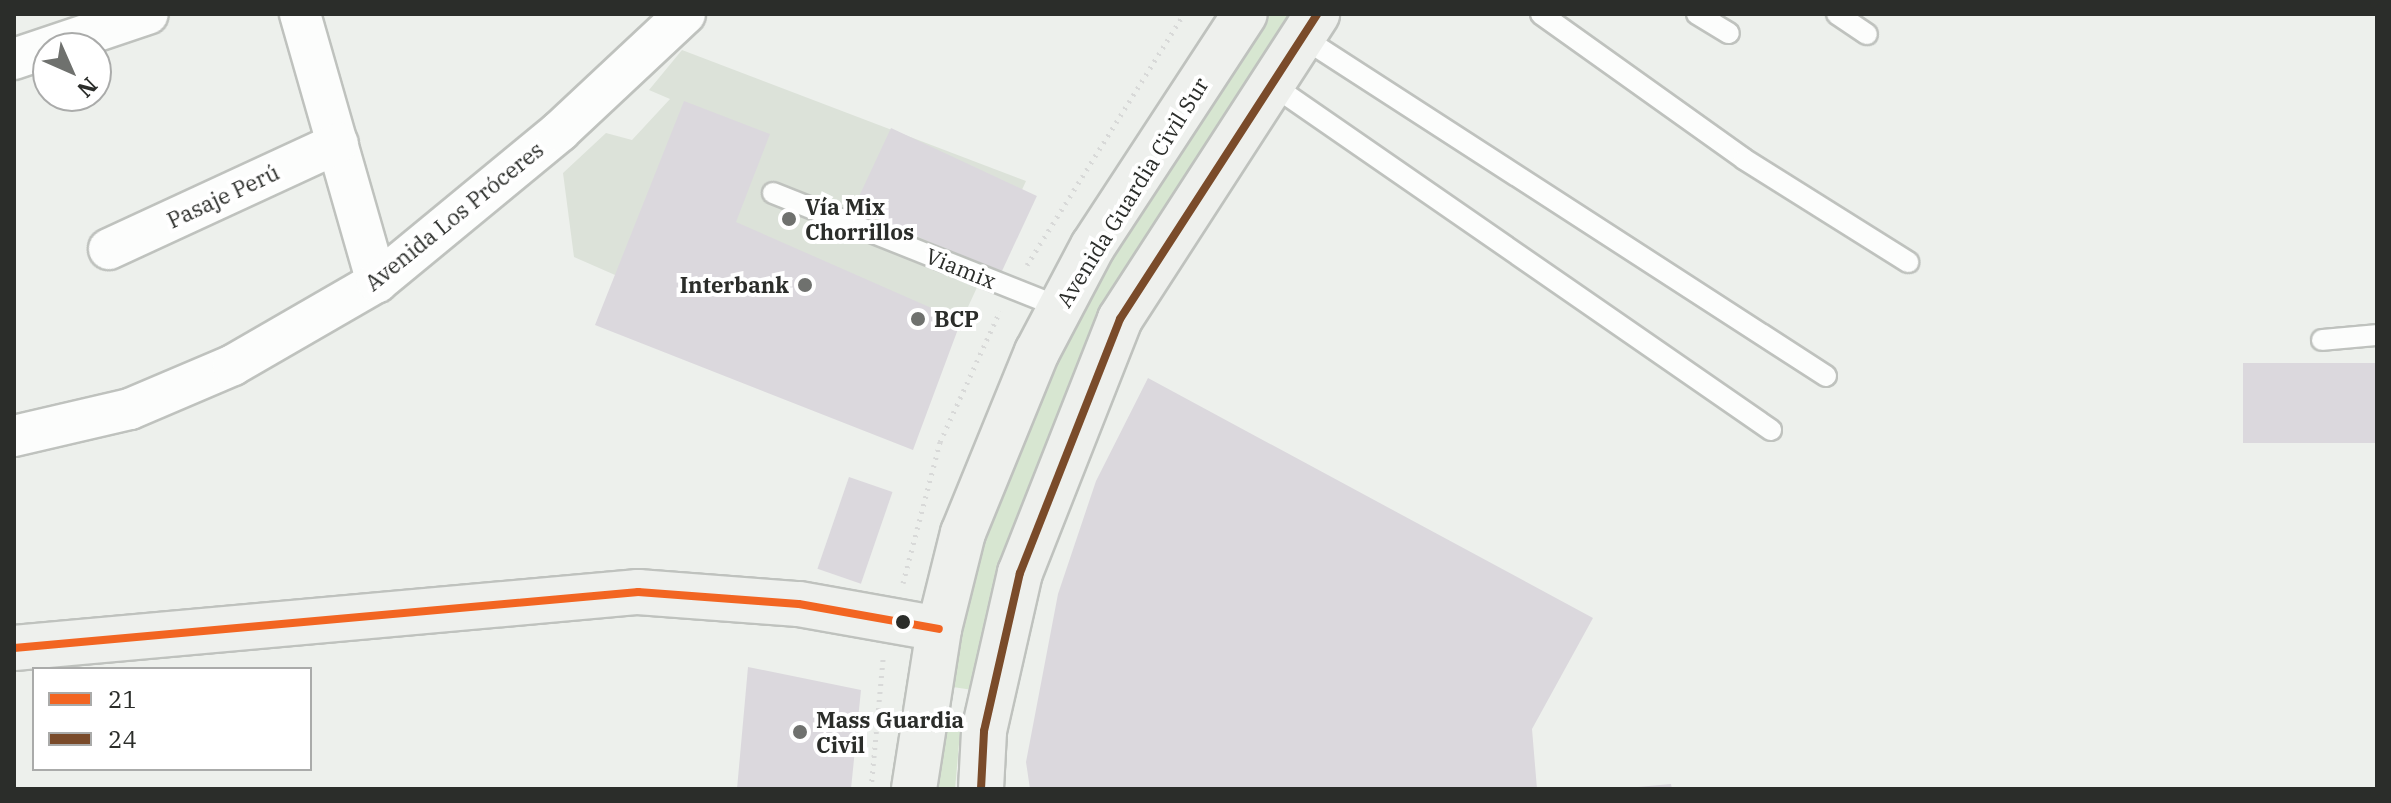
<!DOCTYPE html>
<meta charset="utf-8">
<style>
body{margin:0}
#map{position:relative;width:2391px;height:803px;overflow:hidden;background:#edf0ec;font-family:"IBM Plex Serif",serif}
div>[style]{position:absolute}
.built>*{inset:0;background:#dce2d9}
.green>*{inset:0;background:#d7e6d1;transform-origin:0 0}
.building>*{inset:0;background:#dbd8dd;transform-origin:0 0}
.path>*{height:5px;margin-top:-2.5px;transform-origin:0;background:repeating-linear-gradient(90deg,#d8d9d8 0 2px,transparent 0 8px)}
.roads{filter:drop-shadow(2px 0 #bfc2be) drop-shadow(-2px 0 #bfc2be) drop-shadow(0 2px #bfc2be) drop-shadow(0 -2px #bfc2be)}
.lane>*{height:20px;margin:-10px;padding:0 10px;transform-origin:10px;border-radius:10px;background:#fcfdfc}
.street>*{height:40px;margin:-20px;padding:0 20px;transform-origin:20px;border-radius:20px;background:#fcfdfc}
.secondary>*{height:44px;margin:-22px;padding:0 22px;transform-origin:22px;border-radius:22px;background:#eef0ed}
.bus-1>*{height:8px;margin:-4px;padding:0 4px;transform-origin:4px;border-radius:4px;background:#f26522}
.bus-2>*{height:8px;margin:-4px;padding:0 4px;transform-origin:4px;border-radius:4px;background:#7a4b2a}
.dots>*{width:22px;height:22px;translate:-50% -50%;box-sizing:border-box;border:4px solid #fff;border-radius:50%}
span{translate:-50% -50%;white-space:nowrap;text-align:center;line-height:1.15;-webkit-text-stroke:8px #fff;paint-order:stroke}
.street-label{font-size:22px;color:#2b2d2a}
.poi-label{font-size:22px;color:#2b2d2a;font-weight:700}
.left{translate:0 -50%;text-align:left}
.right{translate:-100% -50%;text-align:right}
.frame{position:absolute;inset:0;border:16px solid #2b2d2a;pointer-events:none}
.legend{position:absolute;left:32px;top:667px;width:280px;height:104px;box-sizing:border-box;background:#fff;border:2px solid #aaabaa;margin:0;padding:10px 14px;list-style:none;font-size:24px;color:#2b2d2a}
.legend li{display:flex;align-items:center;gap:16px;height:40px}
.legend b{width:40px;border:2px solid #aaabaa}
.north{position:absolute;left:32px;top:32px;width:80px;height:80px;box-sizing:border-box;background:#fff;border:2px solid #aaabaa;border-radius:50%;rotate:135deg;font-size:22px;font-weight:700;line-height:32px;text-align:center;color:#2b2d2a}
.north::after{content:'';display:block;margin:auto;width:28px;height:36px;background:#6f716e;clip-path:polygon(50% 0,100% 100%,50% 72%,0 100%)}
</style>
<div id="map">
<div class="built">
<i style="clip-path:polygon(682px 50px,1026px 181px,921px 409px,574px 257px,563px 173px,606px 133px,632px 140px,670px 99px,649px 90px)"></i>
</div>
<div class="green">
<i style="clip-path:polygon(1269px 14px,1299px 14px,1109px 301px,973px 690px,946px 686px,984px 544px,1033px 409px,1092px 285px)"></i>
<i style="left:940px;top:720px;width:21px;height:69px;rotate:5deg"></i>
</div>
<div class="building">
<i style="clip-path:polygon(684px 101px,770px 134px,736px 222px,961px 321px,913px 450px,595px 325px)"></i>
<i style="left:891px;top:128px;width:161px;height:87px;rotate:25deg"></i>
<i style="left:2377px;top:363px;width:80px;height:134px;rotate:90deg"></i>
<i style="clip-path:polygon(1148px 378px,1593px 618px,1532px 729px,1537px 789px,1030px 789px,1026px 762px,1058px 594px,1096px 481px)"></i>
<i style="left:849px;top:477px;width:46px;height:97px;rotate:19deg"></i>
<i style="clip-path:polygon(748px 667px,861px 690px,851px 789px,737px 789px)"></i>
<i style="clip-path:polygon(1671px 784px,1672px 789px,1638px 789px,1638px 787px)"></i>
</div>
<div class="path">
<i style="left:1027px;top:265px;width:296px;rotate:-58deg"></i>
<i style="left:903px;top:583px;width:146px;rotate:-75.3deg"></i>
<i style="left:940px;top:442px;width:144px;rotate:-65.4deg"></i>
<i style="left:871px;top:789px;width:131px;rotate:-84.7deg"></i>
</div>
<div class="roads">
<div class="lane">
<i style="left:1541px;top:14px;width:249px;rotate:35.5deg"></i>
<i style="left:1744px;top:159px;width:194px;rotate:32.1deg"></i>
<i style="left:1697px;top:14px;width:37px;rotate:31deg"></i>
<i style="left:1837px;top:14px;width:36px;rotate:34deg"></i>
<i style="left:1302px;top:37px;width:624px;rotate:32.9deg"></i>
<i style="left:1271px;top:84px;width:608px;rotate:34.68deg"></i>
<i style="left:773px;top:193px;width:309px;rotate:21.7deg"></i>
<i style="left:2322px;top:340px;width:55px;rotate:-5.2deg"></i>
</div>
<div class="street">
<i style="left:300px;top:14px;width:279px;rotate:74deg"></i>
<i style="left:14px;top:59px;width:141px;rotate:-18.6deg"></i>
<i style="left:109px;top:249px;width:252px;rotate:-24.8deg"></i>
<i style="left:14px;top:436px;width:119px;rotate:-13.1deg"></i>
<i style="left:130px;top:409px;width:112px;rotate:-23.1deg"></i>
<i style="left:233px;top:365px;width:166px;rotate:-30deg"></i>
<i style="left:377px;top:282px;width:237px;rotate:-39.5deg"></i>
<i style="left:560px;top:131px;width:171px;rotate:-43.1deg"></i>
</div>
<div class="secondary">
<i style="left:14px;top:648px;width:627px;rotate:-5.13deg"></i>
<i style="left:638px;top:592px;width:161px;rotate:4.3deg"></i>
<i style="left:799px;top:604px;width:142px;rotate:10.1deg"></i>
<i style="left:914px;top:789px;width:162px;rotate:-81.1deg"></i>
<i style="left:939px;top:629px;width:99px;rotate:-76deg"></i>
<i style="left:963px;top:533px;width:196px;rotate:-67.8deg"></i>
<i style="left:1037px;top:352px;width:120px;rotate:-62.2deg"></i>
<i style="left:1093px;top:246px;width:277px;rotate:-56.8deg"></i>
<i style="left:981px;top:789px;width:58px;rotate:-87deg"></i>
<i style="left:984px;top:731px;width:162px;rotate:-77.2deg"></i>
<i style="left:1020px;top:573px;width:273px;rotate:-68.5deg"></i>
<i style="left:1120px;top:319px;width:363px;rotate:-57.1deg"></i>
</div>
</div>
<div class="bus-1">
<i style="left:14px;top:648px;width:627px;rotate:-5.13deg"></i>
<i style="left:638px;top:592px;width:161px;rotate:4.3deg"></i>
<i style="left:799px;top:604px;width:142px;rotate:10.1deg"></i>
</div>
<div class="bus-2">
<i style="left:981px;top:789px;width:58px;rotate:-87deg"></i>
<i style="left:984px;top:731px;width:162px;rotate:-77.2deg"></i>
<i style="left:1020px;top:573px;width:273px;rotate:-68.5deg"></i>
<i style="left:1120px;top:319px;width:363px;rotate:-57.1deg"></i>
</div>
<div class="dots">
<i style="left:789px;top:219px;background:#6f716e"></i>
<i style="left:805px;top:285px;background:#6f716e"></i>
<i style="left:918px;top:319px;background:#6f716e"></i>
<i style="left:903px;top:622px;background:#2b2d2a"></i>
<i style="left:800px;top:732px;background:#6f716e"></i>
</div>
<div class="street-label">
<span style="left:1132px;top:192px;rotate:-58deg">Avenida Guardia Civil Sur</span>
<span style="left:223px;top:196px;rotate:-25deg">Pasaje Perú</span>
<span style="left:454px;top:216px;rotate:-39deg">Avenida Los Próceres</span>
<span style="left:961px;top:268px;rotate:22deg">Viamix</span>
</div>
<div class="poi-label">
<span class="left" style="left:805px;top:219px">Vía Mix<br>Chorrillos</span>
<span class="right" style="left:789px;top:285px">Interbank</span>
<span class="left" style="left:934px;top:319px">BCP</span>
<span class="left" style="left:816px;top:732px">Mass Guardia<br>Civil</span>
</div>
<div class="frame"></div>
<ul class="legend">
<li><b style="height:10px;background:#f26522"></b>21</li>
<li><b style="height:10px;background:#7a4b2a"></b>24</li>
</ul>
<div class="north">N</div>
</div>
